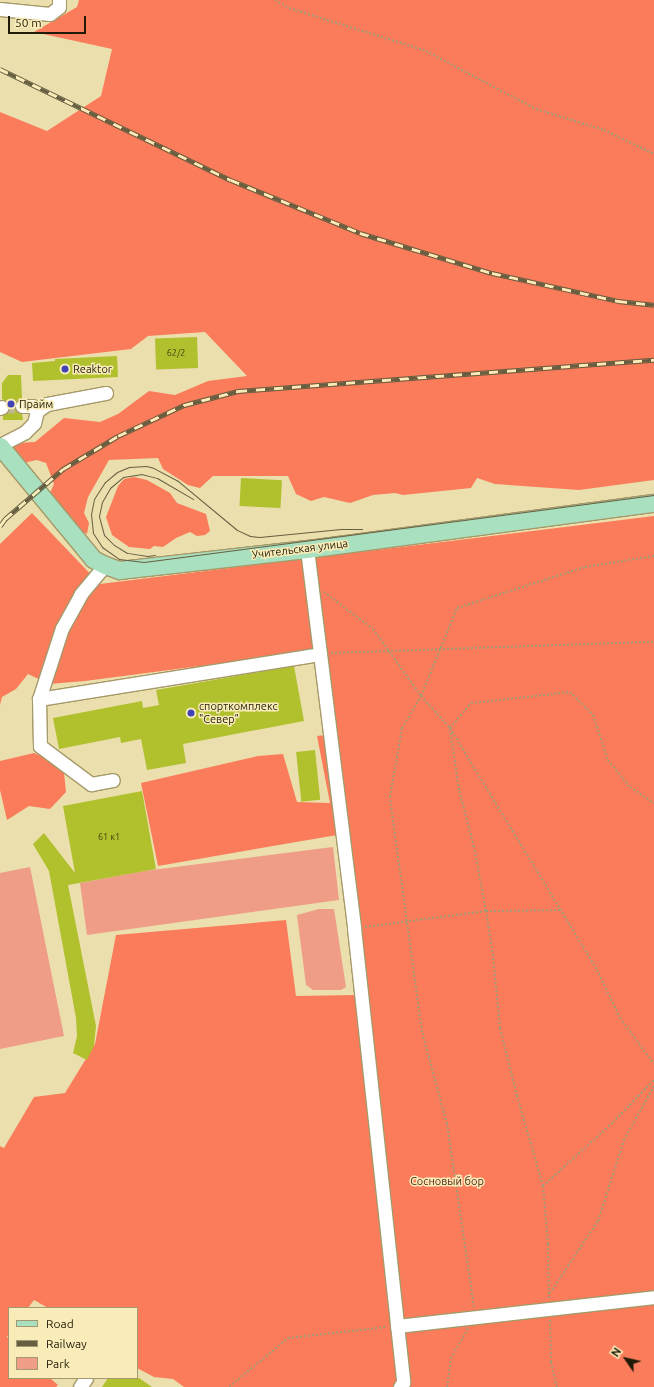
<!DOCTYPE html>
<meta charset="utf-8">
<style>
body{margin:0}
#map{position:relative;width:654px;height:1387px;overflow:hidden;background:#ebdfad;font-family:Ubuntu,sans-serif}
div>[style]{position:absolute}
.green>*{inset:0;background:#ef9d87}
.forest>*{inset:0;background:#fb7c5b}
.building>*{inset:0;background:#b1c02d;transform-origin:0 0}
.minor-tunnel>*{height:13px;margin-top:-6.5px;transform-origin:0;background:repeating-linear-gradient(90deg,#c2b88c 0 13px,transparent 0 19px)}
.path>*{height:2px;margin-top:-1px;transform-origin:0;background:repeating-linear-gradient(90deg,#a39a73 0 2px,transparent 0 4px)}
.roads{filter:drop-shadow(1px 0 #a59969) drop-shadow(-1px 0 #a59969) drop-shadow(0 1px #a59969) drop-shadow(0 -1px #a59969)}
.minor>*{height:13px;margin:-6.5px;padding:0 6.5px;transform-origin:6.5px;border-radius:6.5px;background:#fff}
.major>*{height:17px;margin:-8.5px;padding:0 8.5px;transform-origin:8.5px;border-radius:8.5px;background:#a9e0bf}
.tram>*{height:1px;margin:-0.5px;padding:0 0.5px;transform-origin:0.5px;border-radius:0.5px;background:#655e40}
.rail>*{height:4.5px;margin-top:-2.25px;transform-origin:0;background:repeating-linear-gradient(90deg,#f9ecb9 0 9px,#655e40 0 18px);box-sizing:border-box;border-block:1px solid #655e40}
.dots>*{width:11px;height:11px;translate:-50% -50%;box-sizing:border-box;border:2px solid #f9ecb9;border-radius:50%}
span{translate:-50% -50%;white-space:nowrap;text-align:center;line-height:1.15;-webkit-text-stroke:3px #f9ecb9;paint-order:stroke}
.number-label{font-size:9px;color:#441}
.number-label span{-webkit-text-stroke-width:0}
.poi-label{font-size:11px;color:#201b08}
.left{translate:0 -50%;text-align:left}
.street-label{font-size:11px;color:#201b08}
.park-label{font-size:11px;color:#4e1e11}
.legend{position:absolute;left:8px;top:1307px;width:130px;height:72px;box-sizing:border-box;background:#f9ecb9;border:1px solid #a29872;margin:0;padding:5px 7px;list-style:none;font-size:12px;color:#201b08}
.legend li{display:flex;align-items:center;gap:8px;height:20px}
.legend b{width:20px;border:1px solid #a29872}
.north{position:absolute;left:606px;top:1339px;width:40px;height:40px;-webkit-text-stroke:3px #f9ecb9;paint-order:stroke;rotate:304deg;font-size:11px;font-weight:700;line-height:16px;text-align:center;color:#201b08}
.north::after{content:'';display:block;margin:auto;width:14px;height:18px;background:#201b08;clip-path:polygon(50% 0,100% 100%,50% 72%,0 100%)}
.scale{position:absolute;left:8px;top:16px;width:78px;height:18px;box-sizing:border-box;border:2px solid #201b08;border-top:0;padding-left:5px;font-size:12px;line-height:14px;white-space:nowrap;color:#201b08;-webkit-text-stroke:3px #f9ecb9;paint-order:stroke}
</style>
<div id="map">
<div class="green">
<i style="clip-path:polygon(333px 847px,339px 900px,87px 935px,80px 883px,144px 871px)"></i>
<i style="clip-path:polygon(30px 867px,64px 1036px,0 1049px,0 873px)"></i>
<i style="clip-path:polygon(319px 909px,334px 909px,346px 987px,341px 990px,313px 990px,306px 985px,297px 915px)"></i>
</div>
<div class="forest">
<i style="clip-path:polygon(79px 0,654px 0,654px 480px,579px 490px,495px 484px,477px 478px,471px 488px,403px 495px,395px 493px,373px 495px,350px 503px,324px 497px,311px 501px,296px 494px,288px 476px,213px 476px,200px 488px,188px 485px,163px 469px,158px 458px,109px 460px,88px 497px,84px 513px,89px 523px,87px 534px,76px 528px,49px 495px,54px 484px,46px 463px,37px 460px,23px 463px,8px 450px,18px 443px,35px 442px,64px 418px,100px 422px,118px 414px,149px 391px,175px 395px,208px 381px,247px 376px,205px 332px,148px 336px,131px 349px,22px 362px,0 352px,0 112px,47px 131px,101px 96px,112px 49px,34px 32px,77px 7px)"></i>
<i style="clip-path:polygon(134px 477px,147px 480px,170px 493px,177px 503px,206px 514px,210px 531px,205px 535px,197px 536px,190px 532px,176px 538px,163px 547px,154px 546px,150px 549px,129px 547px,112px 535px,106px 517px,118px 486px,124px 479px)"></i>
<i style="clip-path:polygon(32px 513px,100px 584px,654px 516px,654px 1387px,184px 1387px,173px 1379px,154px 1377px,137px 1368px,137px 1308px,48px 1308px,34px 1300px,28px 1308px,9px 1308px,9px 1333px,7px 1337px,9px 1339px,9px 1378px,50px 1378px,58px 1385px,56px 1387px,0 1387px,0 1146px,4px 1148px,34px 1097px,65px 1093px,95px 1044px,116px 935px,286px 920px,296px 996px,355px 995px,337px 835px,158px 866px,141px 783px,258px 756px,283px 754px,297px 802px,330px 803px,317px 736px,326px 735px,316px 651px,85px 681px,49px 684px,28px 674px,16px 689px,2px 697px,0 705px,0 544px)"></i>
<i style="clip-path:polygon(34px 753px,48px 759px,64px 773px,66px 792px,50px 809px,29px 806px,7px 820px,0 790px,0 761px)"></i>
</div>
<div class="building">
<i style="left:197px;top:337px;width:31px;height:42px;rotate:88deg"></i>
<i style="clip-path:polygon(117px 356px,118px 377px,33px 381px,32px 363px,55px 361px,55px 359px)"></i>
<i style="clip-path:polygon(8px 375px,21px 375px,22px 398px,15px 402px,14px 406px,18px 413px,22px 414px,23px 420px,3px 420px,3px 415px,8px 412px,10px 408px,9px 403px,2px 399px,2px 383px)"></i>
<i style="left:241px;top:478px;width:41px;height:28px;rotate:3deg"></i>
<i style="clip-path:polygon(294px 666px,304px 721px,183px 744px,186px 763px,147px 770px,141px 739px,121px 743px,120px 737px,59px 749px,53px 718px,142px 701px,143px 708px,159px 705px,156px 690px)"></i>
<i style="left:315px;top:750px;width:50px;height:19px;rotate:84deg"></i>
<i style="clip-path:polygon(142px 791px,156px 869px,68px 885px,96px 1026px,94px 1046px,87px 1060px,73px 1053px,77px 1036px,76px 1018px,49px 871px,33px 844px,44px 833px,75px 873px,63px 806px)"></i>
<i style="clip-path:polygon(108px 1378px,139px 1378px,152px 1387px,102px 1387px)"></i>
</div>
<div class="minor-tunnel">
<i style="left:2px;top:407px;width:20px;rotate:-3deg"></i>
</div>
<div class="path">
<i style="left:275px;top:0;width:16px;rotate:30deg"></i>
<i style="left:289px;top:8px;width:144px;rotate:17.4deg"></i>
<i style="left:426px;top:51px;width:124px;rotate:27.8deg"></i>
<i style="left:536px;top:109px;width:71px;rotate:17.2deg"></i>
<i style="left:604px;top:130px;width:55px;rotate:25.6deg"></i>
<i style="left:324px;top:592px;width:61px;rotate:37.1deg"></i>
<i style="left:373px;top:629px;width:82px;rotate:54.4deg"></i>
<i style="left:421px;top:696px;width:43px;rotate:47.8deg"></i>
<i style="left:450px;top:728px;width:283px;rotate:58.7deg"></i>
<i style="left:597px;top:970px;width:53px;rotate:64.4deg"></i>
<i style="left:620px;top:1018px;width:57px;rotate:53.5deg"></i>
<i style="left:331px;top:653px;width:323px;rotate:-2deg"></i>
<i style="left:365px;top:927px;width:122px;rotate:-7.5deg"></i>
<i style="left:486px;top:911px;width:74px;rotate:-0.8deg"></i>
<i style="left:543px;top:1186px;width:95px;rotate:-42.4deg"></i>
<i style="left:613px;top:1122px;width:59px;rotate:-45.7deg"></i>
<i style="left:550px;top:1293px;width:87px;rotate:-56.3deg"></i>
<i style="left:598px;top:1221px;width:85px;rotate:-72.2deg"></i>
<i style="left:624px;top:1140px;width:62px;rotate:-60.9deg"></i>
<i style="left:549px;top:1298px;width:54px;rotate:-91.1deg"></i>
<i style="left:548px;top:1244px;width:58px;rotate:-94.9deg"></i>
<i style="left:543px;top:1186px;width:94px;rotate:-106.1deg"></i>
<i style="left:517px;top:1096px;width:70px;rotate:-104deg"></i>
<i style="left:500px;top:1028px;width:72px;rotate:-95.6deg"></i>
<i style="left:493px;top:956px;width:46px;rotate:-98.8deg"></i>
<i style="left:486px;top:911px;width:65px;rotate:-100.6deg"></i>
<i style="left:474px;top:847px;width:59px;rotate:-104.7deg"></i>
<i style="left:459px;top:790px;width:63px;rotate:-98.3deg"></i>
<i style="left:450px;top:728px;width:33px;rotate:-50deg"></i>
<i style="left:471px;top:703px;width:100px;rotate:-6.3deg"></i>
<i style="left:570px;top:692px;width:33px;rotate:45deg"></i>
<i style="left:593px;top:715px;width:47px;rotate:71.6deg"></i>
<i style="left:608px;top:760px;width:35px;rotate:51deg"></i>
<i style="left:630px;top:787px;width:29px;rotate:34deg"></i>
<i style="left:474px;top:1307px;width:185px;rotate:-98.4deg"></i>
<i style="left:447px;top:1124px;width:95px;rotate:-105.2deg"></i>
<i style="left:422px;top:1032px;width:237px;rotate:-97.8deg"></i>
<i style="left:390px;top:797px;width:70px;rotate:-80.1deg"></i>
<i style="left:402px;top:728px;width:37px;rotate:-59deg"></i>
<i style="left:421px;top:696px;width:95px;rotate:-67.8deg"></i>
<i style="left:457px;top:608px;width:134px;rotate:-17.8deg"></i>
<i style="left:585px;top:567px;width:70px;rotate:-9.1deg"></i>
<i style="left:550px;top:1320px;width:42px;rotate:88.6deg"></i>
<i style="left:551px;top:1362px;width:26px;rotate:77deg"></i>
<i style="left:229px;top:1387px;width:77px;rotate:-39.7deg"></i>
<i style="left:288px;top:1338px;width:99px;rotate:-6.4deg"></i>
<i style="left:447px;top:1387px;width:29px;rotate:-82deg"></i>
<i style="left:451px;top:1358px;width:34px;rotate:-60deg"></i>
</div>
<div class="roads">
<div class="minor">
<i style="left:0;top:9px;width:50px;rotate:5.7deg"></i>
<i style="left:50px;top:14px;width:11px;rotate:-38deg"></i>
<i style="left:59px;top:7px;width:7px;rotate:-90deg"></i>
<i style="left:0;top:408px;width:2px;rotate:-27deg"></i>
<i style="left:37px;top:411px;width:12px;rotate:-35deg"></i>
<i style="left:47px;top:404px;width:60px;rotate:-10.6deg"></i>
<i style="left:0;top:445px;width:28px;rotate:-27deg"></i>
<i style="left:25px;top:432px;width:13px;rotate:-45deg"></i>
<i style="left:34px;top:423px;width:12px;rotate:-76deg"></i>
<i style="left:37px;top:411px;width:7px;rotate:-135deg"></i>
<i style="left:32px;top:406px;width:10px;rotate:180deg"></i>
<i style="left:307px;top:549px;width:382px;rotate:82.9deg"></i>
<i style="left:354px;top:928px;width:457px;rotate:83.8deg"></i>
<i style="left:403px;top:1382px;width:6px;rotate:121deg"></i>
<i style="left:105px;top:565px;width:38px;rotate:130deg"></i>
<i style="left:81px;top:594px;width:39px;rotate:119deg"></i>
<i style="left:62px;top:628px;width:75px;rotate:107.9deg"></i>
<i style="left:39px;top:699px;width:47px;rotate:88.8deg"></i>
<i style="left:40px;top:746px;width:64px;rotate:36.7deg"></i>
<i style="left:91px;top:784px;width:22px;rotate:-10deg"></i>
<i style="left:39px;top:699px;width:284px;rotate:-9.1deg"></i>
<i style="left:397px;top:1326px;width:259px;rotate:-6.4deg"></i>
<i style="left:80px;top:1387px;width:11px;rotate:-56deg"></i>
</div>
<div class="major">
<i style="left:0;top:446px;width:146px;rotate:50.5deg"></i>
<i style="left:93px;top:559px;width:13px;rotate:27deg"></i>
<i style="left:105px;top:565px;width:15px;rotate:20deg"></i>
<i style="left:119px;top:570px;width:189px;rotate:-6.4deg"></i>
<i style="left:307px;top:549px;width:350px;rotate:-7.6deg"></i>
</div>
</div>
<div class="tram">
<i style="left:362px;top:529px;width:21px;rotate:180deg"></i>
<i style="left:341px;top:529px;width:82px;rotate:174.4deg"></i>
<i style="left:259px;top:537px;width:9px;rotate:-174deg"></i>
<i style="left:250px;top:536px;width:14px;rotate:-155deg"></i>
<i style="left:237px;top:530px;width:77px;rotate:-140.3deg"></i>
<i style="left:178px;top:481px;width:27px;rotate:-152deg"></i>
<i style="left:154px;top:468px;width:8px;rotate:-166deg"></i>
<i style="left:146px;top:466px;width:17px;rotate:177deg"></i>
<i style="left:129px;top:467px;width:13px;rotate:157deg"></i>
<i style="left:117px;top:472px;width:16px;rotate:140deg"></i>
<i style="left:105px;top:482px;width:20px;rotate:123deg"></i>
<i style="left:94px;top:499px;width:15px;rotate:101deg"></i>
<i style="left:91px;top:514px;width:19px;rotate:84deg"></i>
<i style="left:93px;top:533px;width:17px;rotate:57deg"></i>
<i style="left:102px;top:547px;width:21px;rotate:35deg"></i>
<i style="left:119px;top:559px;width:25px;rotate:7deg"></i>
<i style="left:144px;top:562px;width:514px;rotate:-7.48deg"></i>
<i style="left:155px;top:555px;width:8px;rotate:173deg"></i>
<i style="left:147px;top:556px;width:20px;rotate:-171deg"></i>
<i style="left:127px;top:553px;width:15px;rotate:-148deg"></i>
<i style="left:114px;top:545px;width:14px;rotate:-135deg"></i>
<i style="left:104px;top:535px;width:20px;rotate:-105deg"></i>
<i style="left:99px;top:516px;width:14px;rotate:-78deg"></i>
<i style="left:102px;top:502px;width:16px;rotate:-60deg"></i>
<i style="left:110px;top:488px;width:17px;rotate:-40deg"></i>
<i style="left:123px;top:477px;width:18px;rotate:-9deg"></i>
<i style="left:141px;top:474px;width:16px;rotate:14deg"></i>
<i style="left:157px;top:478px;width:42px;rotate:30.3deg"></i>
</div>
<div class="rail">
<i style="left:0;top:69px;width:256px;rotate:25.7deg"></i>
<i style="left:231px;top:180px;width:139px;rotate:22.3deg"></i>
<i style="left:360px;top:233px;width:138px;rotate:16.9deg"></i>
<i style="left:492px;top:273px;width:129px;rotate:12.5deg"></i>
<i style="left:618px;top:301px;width:36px;rotate:6deg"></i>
<i style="left:0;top:526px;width:9px;rotate:-54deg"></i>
<i style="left:5px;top:519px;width:77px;rotate:-40.8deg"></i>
<i style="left:63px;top:469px;width:64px;rotate:-31deg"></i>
<i style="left:118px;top:436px;width:73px;rotate:-25.2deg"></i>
<i style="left:184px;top:405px;width:56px;rotate:-14.5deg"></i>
<i style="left:238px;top:391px;width:417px;rotate:-4.3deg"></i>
</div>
<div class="dots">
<i style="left:65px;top:369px;background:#4144b9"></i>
<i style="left:11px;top:404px;background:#4144b9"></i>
<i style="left:191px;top:713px;background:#4144b9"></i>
</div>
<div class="number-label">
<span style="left:176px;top:353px">62/2</span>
<span style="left:109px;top:837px">61 к1</span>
</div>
<div class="poi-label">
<span class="left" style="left:73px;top:369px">Reaktor</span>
<span class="left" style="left:19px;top:404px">Прайм</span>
<span class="left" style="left:199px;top:713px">спорткомплекс<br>"Север"</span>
</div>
<div class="street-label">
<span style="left:300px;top:549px;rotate:-7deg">Учительская улица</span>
</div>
<div class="park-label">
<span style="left:447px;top:1181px">Сосновый бор</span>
</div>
<ul class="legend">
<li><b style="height:5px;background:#a9e0bf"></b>Road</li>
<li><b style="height:5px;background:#655e40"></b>Railway</li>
<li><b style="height:11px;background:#ef9d87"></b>Park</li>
</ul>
<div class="north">N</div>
<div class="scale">50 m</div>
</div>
